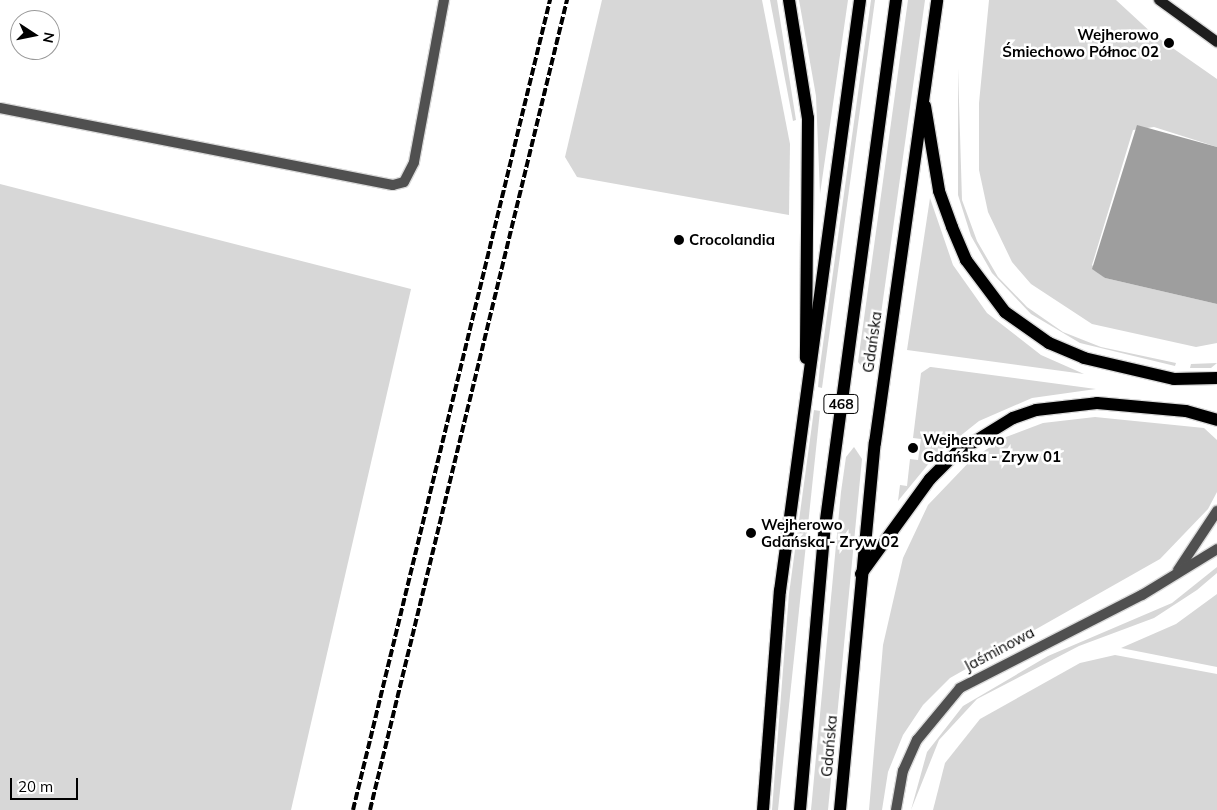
<!DOCTYPE html>
<meta charset="utf-8">
<style>
body{margin:0}
#map{position:relative;width:1217px;height:810px;overflow:hidden;background:#fff;font-family:Mulish,sans-serif}
div>[style]{position:absolute}
.green>*{inset:0;background:#d7d7d7}
.water>*{inset:0;background:#9e9e9e}
.roads{filter:drop-shadow(1px 0 #dbdbdb) drop-shadow(-1px 0 #dbdbdb) drop-shadow(0 1px #dbdbdb) drop-shadow(0 -1px #dbdbdb)}
.minor>*{height:10px;margin:-5px;padding:0 5px;transform-origin:5px;border-radius:5px;background:#505050}
.secondary>*{height:10px;margin:-5px;padding:0 5px;transform-origin:5px;border-radius:5px;background:#1d1d1d}
.primary>*{height:12px;margin:-6px;padding:0 6px;transform-origin:6px;border-radius:6px;background:#000}
.rail>*{height:4px;margin-top:-2px;transform-origin:0;background:repeating-linear-gradient(90deg,#000 0 8px,transparent 0 10.5px)}
.dots>*{width:14px;height:14px;translate:-50% -50%;box-sizing:border-box;border:2px solid #fff;border-radius:50%}
span{translate:-50% -50%;white-space:nowrap;text-align:center;line-height:1.15;-webkit-text-stroke:5px #fff;paint-order:stroke}
.shield-label span{padding:1px 4px;background:#fff;border:1px solid;border-radius:4px;-webkit-text-stroke-width:0}
.shield-label{font-size:14px;color:#000;font-weight:700}
.poi-label{font-size:15px;color:#000;font-weight:700}
.right{translate:-100% -50%;text-align:right}
.left{translate:0 -50%;text-align:left}
.street-label{font-size:15px;color:#000}
.north{position:absolute;left:10px;top:10px;width:50px;height:50px;box-sizing:border-box;background:#fff;border:1px solid #999;border-radius:50%;rotate:101deg;font-size:14px;font-weight:700;line-height:20px;text-align:center;color:#000}
.north::after{content:'';display:block;margin:auto;width:18px;height:22px;background:#000;clip-path:polygon(50% 0,100% 100%,50% 72%,0 100%)}
.scale{position:absolute;left:10px;top:778px;width:68px;height:22px;box-sizing:border-box;border:2px solid #000;border-top:0;padding-left:6px;font-size:15px;line-height:18px;white-space:nowrap;color:#000;-webkit-text-stroke:4px #fff;paint-order:stroke}
</style>
<div id="map">
<div class="green">
<i style="clip-path:polygon(602px 0,762px 0,790px 144px,789px 215px,577px 177px,565px 157px)"></i>
<i style="clip-path:polygon(770px 0,777px 0,796px 120px,793px 121px)"></i>
<i style="clip-path:polygon(799px 0,848px 0,820px 194px,816px 96px)"></i>
<i style="clip-path:polygon(871px 0,875px 0,822px 388px,818px 387px,820px 366px)"></i>
<i style="clip-path:polygon(908px 0,925px 0,874px 364px,866px 372px,858px 362px)"></i>
<i style="clip-path:polygon(989px 0,1116px 0,1154px 35px,1217px 79px,1217px 147px,1154px 127px,1133px 130px,1092px 265px,1105px 278px,1217px 304px,1217px 343px,1196px 347px,1092px 324px,1031px 284px,1012px 262px,988px 212px,979px 170px,979px 103px)"></i>
<i style="clip-path:polygon(958px 68px,962px 200px,977px 241px,998px 277px,1027px 307px,1063px 332px,1101px 347px,1176px 363px,1175px 366px,1080px 343px,1031px 314px,992px 273px,971px 236px,958px 195px)"></i>
<i style="clip-path:polygon(0 184px,411px 289px,291px 810px,0 810px)"></i>
<i style="clip-path:polygon(930px 198px,953px 265px,987px 313px,1041px 355px,1084px 374px,907px 350px)"></i>
<i style="clip-path:polygon(1217px 363px,1211px 368px,1190px 368px,1191px 364px)"></i>
<i style="clip-path:polygon(930px 367px,931px 367px,1096px 389px,1032px 398px,979px 421px,935px 456px,898px 501px,900px 485px,907px 486px,910px 459px,918px 460px,921px 439px,913px 438px,921px 373px)"></i>
<i style="clip-path:polygon(814px 410px,820px 411px,778px 810px,772px 810px,789px 594px)"></i>
<i style="clip-path:polygon(1095px 417px,1204px 428px,1217px 440px,1217px 492px,1208px 509px,1160px 559px,950px 678px,923px 705px,903px 735px,888px 772px,882px 810px,869px 810px,883px 645px,903px 558px,928px 505px,973px 458px,1006px 437px,1043px 423px)"></i>
<i style="clip-path:polygon(854px 447px,862px 459px,828px 810px,811px 810px,841px 492px,846px 457px)"></i>
<i style="clip-path:polygon(1217px 567px,1217px 573px,1197px 590px,1154px 618px,1079px 646px,977px 699px,939px 740px,911px 810px,927px 752px,963px 706px,1048px 656px,1172px 603px)"></i>
<i style="clip-path:polygon(1217px 594px,1217px 667px,1121px 648px,1176px 624px)"></i>
<i style="clip-path:polygon(1115px 655px,1217px 674px,1217px 810px,933px 810px,945px 763px,980px 719px,1080px 663px)"></i>
</div>
<div class="water">
<i style="clip-path:polygon(1137px 125px,1217px 147px,1217px 304px,1105px 278px,1092px 269px)"></i>
</div>
<div class="roads">
<div class="minor">
<i style="left:0;top:108px;width:400px;rotate:11.1deg"></i>
<i style="left:393px;top:185px;width:11px;rotate:-15deg"></i>
<i style="left:404px;top:182px;width:22px;rotate:-63deg"></i>
<i style="left:414px;top:162px;width:165px;rotate:-79.5deg"></i>
<i style="left:1178px;top:570px;width:71px;rotate:-56.5deg"></i>
<i style="left:896px;top:810px;width:40px;rotate:-80deg"></i>
<i style="left:903px;top:771px;width:34px;rotate:-66deg"></i>
<i style="left:917px;top:740px;width:67px;rotate:-50.4deg"></i>
<i style="left:960px;top:688px;width:204px;rotate:-27.1deg"></i>
<i style="left:1142px;top:595px;width:88px;rotate:-31.5deg"></i>
</div>
<div class="secondary">
<i style="left:1159px;top:0;width:72px;rotate:35.9deg"></i>
</div>
<div class="primary">
<i style="left:789px;top:0;width:120px;rotate:80.9deg"></i>
<i style="left:808px;top:118px;width:240px;rotate:90.5deg"></i>
<i style="left:925px;top:106px;width:86px;rotate:80.6deg"></i>
<i style="left:939px;top:191px;width:38px;rotate:70deg"></i>
<i style="left:952px;top:227px;width:36px;rotate:67deg"></i>
<i style="left:966px;top:260px;width:65px;rotate:53.1deg"></i>
<i style="left:1005px;top:312px;width:54px;rotate:35.2deg"></i>
<i style="left:1049px;top:343px;width:38px;rotate:23deg"></i>
<i style="left:1084px;top:358px;width:92px;rotate:13.1deg"></i>
<i style="left:1174px;top:379px;width:43px;rotate:-1.3deg"></i>
<i style="left:861px;top:574px;width:117px;rotate:-54deg"></i>
<i style="left:930px;top:479px;width:37px;rotate:-45deg"></i>
<i style="left:956px;top:453px;width:67px;rotate:-31.6deg"></i>
<i style="left:1013px;top:418px;width:24px;rotate:-19deg"></i>
<i style="left:1036px;top:410px;width:61px;rotate:-6.5deg"></i>
<i style="left:1097px;top:403px;width:89px;rotate:5.1deg"></i>
<i style="left:1186px;top:411px;width:32px;rotate:16deg"></i>
<i style="left:763px;top:810px;width:220px;rotate:-85.6deg"></i>
<i style="left:780px;top:591px;width:596px;rotate:-82.29deg"></i>
<i style="left:800px;top:810px;width:284px;rotate:-85deg"></i>
<i style="left:825px;top:527px;width:532px;rotate:-82.33deg"></i>
<i style="left:840px;top:810px;width:369px;rotate:-84.6deg"></i>
<i style="left:875px;top:443px;width:447px;rotate:-82deg"></i>
</div>
</div>
<div class="rail">
<i style="left:353px;top:810px;width:834px;rotate:-76.33deg"></i>
<i style="left:370px;top:810px;width:834px;rotate:-76.33deg"></i>
</div>
<div class="dots">
<i style="left:1169px;top:43px;background:#000"></i>
<i style="left:679px;top:240px;background:#000"></i>
<i style="left:913px;top:448px;background:#000"></i>
<i style="left:751px;top:533px;background:#000"></i>
</div>
<div class="shield-label">
<span style="left:841px;top:404px">468</span>
</div>
<div class="poi-label">
<span class="right" style="left:1159px;top:43px">Wejherowo<br>Śmiechowo Północ 02</span>
<span class="left" style="left:689px;top:240px">Crocolandia</span>
<span class="left" style="left:923px;top:448px">Wejherowo<br>Gdańska - Zryw 01</span>
<span class="left" style="left:761px;top:533px">Wejherowo<br>Gdańska - Zryw 02</span>
</div>
<div class="street-label">
<span style="left:872px;top:342px;rotate:-82deg">Gdańska</span>
<span style="left:999px;top:649px;rotate:-28deg">Jaśminowa</span>
<span style="left:829px;top:746px;rotate:-85deg">Gdańska</span>
</div>
<div class="north">N</div>
<div class="scale">20 m</div>
</div>
